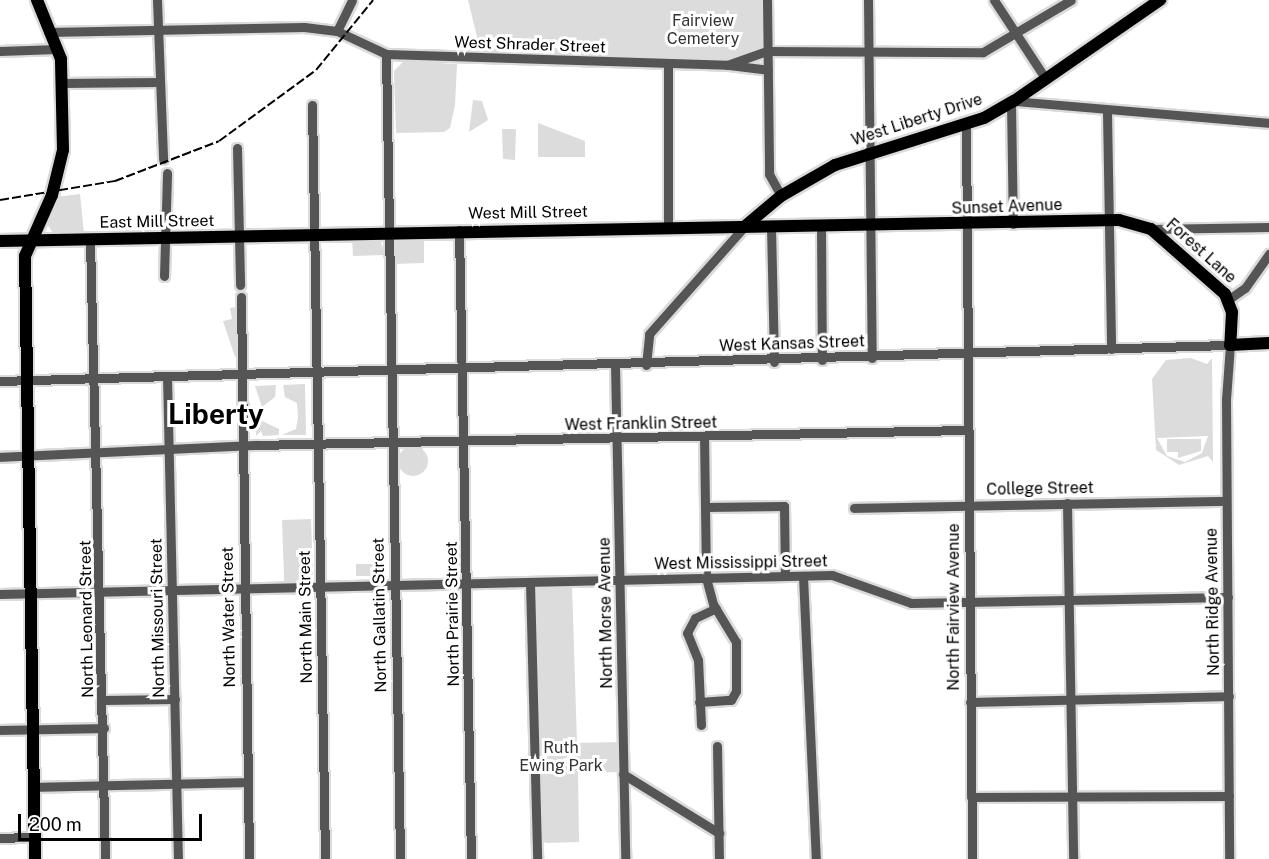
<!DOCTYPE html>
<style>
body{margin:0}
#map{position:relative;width:1269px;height:859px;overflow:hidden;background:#fff;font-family:"Public Sans",sans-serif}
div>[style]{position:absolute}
.green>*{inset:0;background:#dcdcdc;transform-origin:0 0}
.round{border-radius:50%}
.roads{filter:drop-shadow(2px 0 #dbdbdb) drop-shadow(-2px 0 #dbdbdb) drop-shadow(0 2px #dbdbdb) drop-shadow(0 -2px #dbdbdb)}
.minor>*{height:9px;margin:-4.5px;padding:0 4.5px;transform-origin:4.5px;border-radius:4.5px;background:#555}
.major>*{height:12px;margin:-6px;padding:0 6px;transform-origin:6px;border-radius:6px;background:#000}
.rail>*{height:1.5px;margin-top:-0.75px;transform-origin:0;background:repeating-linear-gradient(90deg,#000 0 9px,transparent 0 12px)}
span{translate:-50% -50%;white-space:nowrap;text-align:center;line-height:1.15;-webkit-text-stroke:6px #fff;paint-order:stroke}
.park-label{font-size:16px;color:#333}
.street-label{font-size:16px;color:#000}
.town-label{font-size:28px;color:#000;font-weight:700}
.scale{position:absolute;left:18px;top:814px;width:184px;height:27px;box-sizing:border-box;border:3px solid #000;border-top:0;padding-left:8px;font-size:18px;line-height:21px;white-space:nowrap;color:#000;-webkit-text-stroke:4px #fff;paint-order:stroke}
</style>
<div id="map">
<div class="green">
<i style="clip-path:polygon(468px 0,762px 0,763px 47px,723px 61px,481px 53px)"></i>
<i style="clip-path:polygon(404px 61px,457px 64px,455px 105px,450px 128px,444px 132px,396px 133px,394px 71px)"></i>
<i style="clip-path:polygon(473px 100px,482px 101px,488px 120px,469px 132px)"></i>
<i style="clip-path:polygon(538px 123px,585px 141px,585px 157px,538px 157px)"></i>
<i style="clip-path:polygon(502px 129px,516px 129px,515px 160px,503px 159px)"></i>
<i style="clip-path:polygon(80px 194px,84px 234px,53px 233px,45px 221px,55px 197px)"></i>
<i style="clip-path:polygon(424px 236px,424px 263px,393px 264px,395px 238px)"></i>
<i style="clip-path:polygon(352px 238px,380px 238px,385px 255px,353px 256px)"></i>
<i style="clip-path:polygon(236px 307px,239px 356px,235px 357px,223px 321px,232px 319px,230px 308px)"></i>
<i style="clip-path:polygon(evenodd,1191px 358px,1207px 364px,1212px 358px,1213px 462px,1208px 456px,1179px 465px,1156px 450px,1152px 379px,1166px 360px,1191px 358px,1208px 436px,1202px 453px,1185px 462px,1167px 456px,1157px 438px,1208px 436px)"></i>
<i style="clip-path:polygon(305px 384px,306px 435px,282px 435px,296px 429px,298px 417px,297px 403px,285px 397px,283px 385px)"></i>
<i style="clip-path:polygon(276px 385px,275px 397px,262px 407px,255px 386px)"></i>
<i style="clip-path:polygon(256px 418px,279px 429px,279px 435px,263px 436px,261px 431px,256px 436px)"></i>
<i style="clip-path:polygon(1167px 439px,1201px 439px,1201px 451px,1178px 458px,1178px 452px,1167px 452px)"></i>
<i class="round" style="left:398px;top:446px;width:30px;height:30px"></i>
<i style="left:311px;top:519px;width:62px;height:29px;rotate:88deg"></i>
<i style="left:356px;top:564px;width:27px;height:12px"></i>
<i style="clip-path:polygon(572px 584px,577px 743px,619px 742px,619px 772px,578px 773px,579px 842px,546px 843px,540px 840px,535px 586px)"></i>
</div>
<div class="roads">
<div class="minor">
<i style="left:157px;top:0;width:159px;rotate:87.8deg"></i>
<i style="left:767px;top:0;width:174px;rotate:89.3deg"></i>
<i style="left:769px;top:174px;width:25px;rotate:61deg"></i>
<i style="left:868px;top:0;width:358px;rotate:89.4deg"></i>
<i style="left:994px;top:0;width:93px;rotate:56.8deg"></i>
<i style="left:337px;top:31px;width:34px;rotate:-64deg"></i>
<i style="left:48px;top:32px;width:256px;rotate:-1.1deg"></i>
<i style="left:304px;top:27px;width:33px;rotate:7deg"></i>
<i style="left:337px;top:31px;width:54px;rotate:25.1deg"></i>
<i style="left:386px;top:54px;width:341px;rotate:1.8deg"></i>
<i style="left:727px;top:65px;width:42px;rotate:-19.3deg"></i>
<i style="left:767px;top:51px;width:216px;rotate:0.3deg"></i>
<i style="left:983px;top:52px;width:102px;rotate:-30.6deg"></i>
<i style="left:0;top:51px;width:57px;rotate:-2deg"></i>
<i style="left:386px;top:54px;width:805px;rotate:89deg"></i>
<i style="left:668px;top:65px;width:163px;rotate:90deg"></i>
<i style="left:729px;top:65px;width:39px;rotate:7deg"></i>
<i style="left:62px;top:83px;width:97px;rotate:-0.6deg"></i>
<i style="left:1014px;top:101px;width:256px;rotate:4.9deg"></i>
<i style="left:1011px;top:103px;width:121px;rotate:89.1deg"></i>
<i style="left:312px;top:105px;width:754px;rotate:89.01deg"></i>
<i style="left:1107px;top:112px;width:237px;rotate:89deg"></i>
<i style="left:966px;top:123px;width:736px;rotate:89.53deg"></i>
<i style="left:237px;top:148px;width:137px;rotate:88.7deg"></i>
<i style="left:771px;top:227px;width:135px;rotate:88.7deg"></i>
<i style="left:821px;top:228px;width:132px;rotate:89.6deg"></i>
<i style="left:1151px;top:229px;width:118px;rotate:-1deg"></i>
<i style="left:459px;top:230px;width:629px;rotate:88.91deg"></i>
<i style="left:90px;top:240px;width:619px;rotate:88.61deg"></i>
<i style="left:164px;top:276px;width:103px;rotate:-88.3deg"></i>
<i style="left:241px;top:297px;width:562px;rotate:89.18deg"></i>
<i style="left:1229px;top:299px;width:19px;rotate:-35deg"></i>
<i style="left:1245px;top:288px;width:42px;rotate:-54.8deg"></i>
<i style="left:646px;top:365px;width:31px;rotate:-84deg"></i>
<i style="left:649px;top:334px;width:143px;rotate:-48.4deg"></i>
<i style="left:615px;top:366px;width:493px;rotate:88.8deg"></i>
<i style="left:167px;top:376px;width:483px;rotate:88.7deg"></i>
<i style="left:0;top:381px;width:1231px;rotate:-1.68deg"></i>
<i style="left:1230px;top:345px;width:55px;rotate:94.2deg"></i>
<i style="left:1226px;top:400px;width:459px;rotate:89.6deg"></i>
<i style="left:0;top:457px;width:255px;rotate:-2.7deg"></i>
<i style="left:255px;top:445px;width:711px;rotate:-1.21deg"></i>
<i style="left:1067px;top:503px;width:356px;rotate:89deg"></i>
<i style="left:706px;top:507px;width:78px;rotate:-0.7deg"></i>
<i style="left:784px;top:506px;width:70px;rotate:89.2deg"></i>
<i style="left:854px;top:508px;width:372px;rotate:-1.1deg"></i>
<i style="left:803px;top:576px;width:283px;rotate:87.4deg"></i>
<i style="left:530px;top:583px;width:276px;rotate:88.5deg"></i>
<i style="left:0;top:594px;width:832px;rotate:-1.31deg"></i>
<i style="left:832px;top:575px;width:84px;rotate:19.5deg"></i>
<i style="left:911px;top:603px;width:317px;rotate:-1.1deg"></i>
<i style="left:104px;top:700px;width:71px;rotate:-0.8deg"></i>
<i style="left:699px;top:702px;width:32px;rotate:-4deg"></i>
<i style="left:731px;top:700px;width:10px;rotate:-61deg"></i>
<i style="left:736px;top:691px;width:49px;rotate:-90deg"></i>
<i style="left:736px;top:642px;width:44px;rotate:-121.2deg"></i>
<i style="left:713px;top:604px;width:27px;rotate:-105deg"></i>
<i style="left:706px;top:578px;width:139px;rotate:-90.8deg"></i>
<i style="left:970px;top:702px;width:259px;rotate:-1.3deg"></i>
<i style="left:701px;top:725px;width:65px;rotate:-92.6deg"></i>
<i style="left:698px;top:660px;width:29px;rotate:-112deg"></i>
<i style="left:687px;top:633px;width:17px;rotate:-62deg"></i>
<i style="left:695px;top:618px;width:23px;rotate:-25deg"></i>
<i style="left:0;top:730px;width:104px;rotate:-1.1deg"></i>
<i style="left:717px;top:746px;width:113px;rotate:89deg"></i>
<i style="left:623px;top:774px;width:113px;rotate:31.6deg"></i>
<i style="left:34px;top:787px;width:213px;rotate:-1.3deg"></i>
<i style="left:971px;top:797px;width:258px;rotate:-0.2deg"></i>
<i style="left:0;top:838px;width:35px;rotate:-2deg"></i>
</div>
<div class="major">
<i style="left:744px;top:227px;width:48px;rotate:-40deg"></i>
<i style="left:781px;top:196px;width:62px;rotate:-29.9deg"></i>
<i style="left:835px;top:165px;width:156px;rotate:-17.5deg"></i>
<i style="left:984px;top:118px;width:34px;rotate:-30deg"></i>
<i style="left:1014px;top:101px;width:178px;rotate:-34.7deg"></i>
<i style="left:0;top:241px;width:1119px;rotate:-1.08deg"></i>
<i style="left:1119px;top:220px;width:33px;rotate:16deg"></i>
<i style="left:1151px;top:229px;width:98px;rotate:41.3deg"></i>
<i style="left:1225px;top:294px;width:19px;rotate:69deg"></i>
<i style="left:1232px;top:312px;width:33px;rotate:93deg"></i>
<i style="left:1230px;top:345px;width:39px;rotate:-3deg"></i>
<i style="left:35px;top:859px;width:603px;rotate:-90.95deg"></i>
<i style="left:25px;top:256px;width:67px;rotate:-66.1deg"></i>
<i style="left:52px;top:195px;width:46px;rotate:-76.3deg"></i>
<i style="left:63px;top:150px;width:91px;rotate:-91.3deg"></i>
<i style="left:61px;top:59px;width:64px;rotate:-112.1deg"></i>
</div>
</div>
<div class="rail">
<i style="left:0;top:200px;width:117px;rotate:-9.4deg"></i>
<i style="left:115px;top:181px;width:111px;rotate:-21deg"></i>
<i style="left:219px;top:141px;width:120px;rotate:-36.2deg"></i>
<i style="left:316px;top:70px;width:90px;rotate:-50.8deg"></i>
</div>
<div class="park-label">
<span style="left:703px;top:30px">Fairview<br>Cemetery</span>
<span style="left:561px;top:757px">Ruth<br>Ewing Park</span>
</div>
<div class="street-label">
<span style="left:530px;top:45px;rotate:2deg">West Shrader Street</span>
<span style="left:917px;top:120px;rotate:-18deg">West Liberty Drive</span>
<span style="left:1007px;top:207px;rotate:-2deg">Sunset Avenue</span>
<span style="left:528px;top:213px;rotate:-1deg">West Mill Street</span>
<span style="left:157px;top:222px;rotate:-1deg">East Mill Street</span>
<span style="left:1201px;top:251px;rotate:42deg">Forest Lane</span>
<span style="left:792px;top:344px;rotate:-2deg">West Kansas Street</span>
<span style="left:641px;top:424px;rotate:-1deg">West Franklin Street</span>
<span style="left:1040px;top:489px;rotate:-1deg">College Street</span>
<span style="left:741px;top:563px;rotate:-1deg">West Mississippi Street</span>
<span style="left:1213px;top:602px;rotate:-91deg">North Ridge Avenue</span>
<span style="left:954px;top:607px;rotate:-90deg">North Fairview Avenue</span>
<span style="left:606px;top:613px;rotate:-91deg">North Morse Avenue</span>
<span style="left:453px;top:614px;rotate:-91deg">North Prairie Street</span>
<span style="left:380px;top:615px;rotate:-91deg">North Gallatin Street</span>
<span style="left:229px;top:617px;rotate:-91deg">North Water Street</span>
<span style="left:306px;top:617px;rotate:-91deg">North Main Street</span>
<span style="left:158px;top:618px;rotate:-91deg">North Missouri Street</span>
<span style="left:87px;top:619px;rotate:-91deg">North Leonard Street</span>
</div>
<div class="town-label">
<span style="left:216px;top:414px">Liberty</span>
</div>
<div class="scale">200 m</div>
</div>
